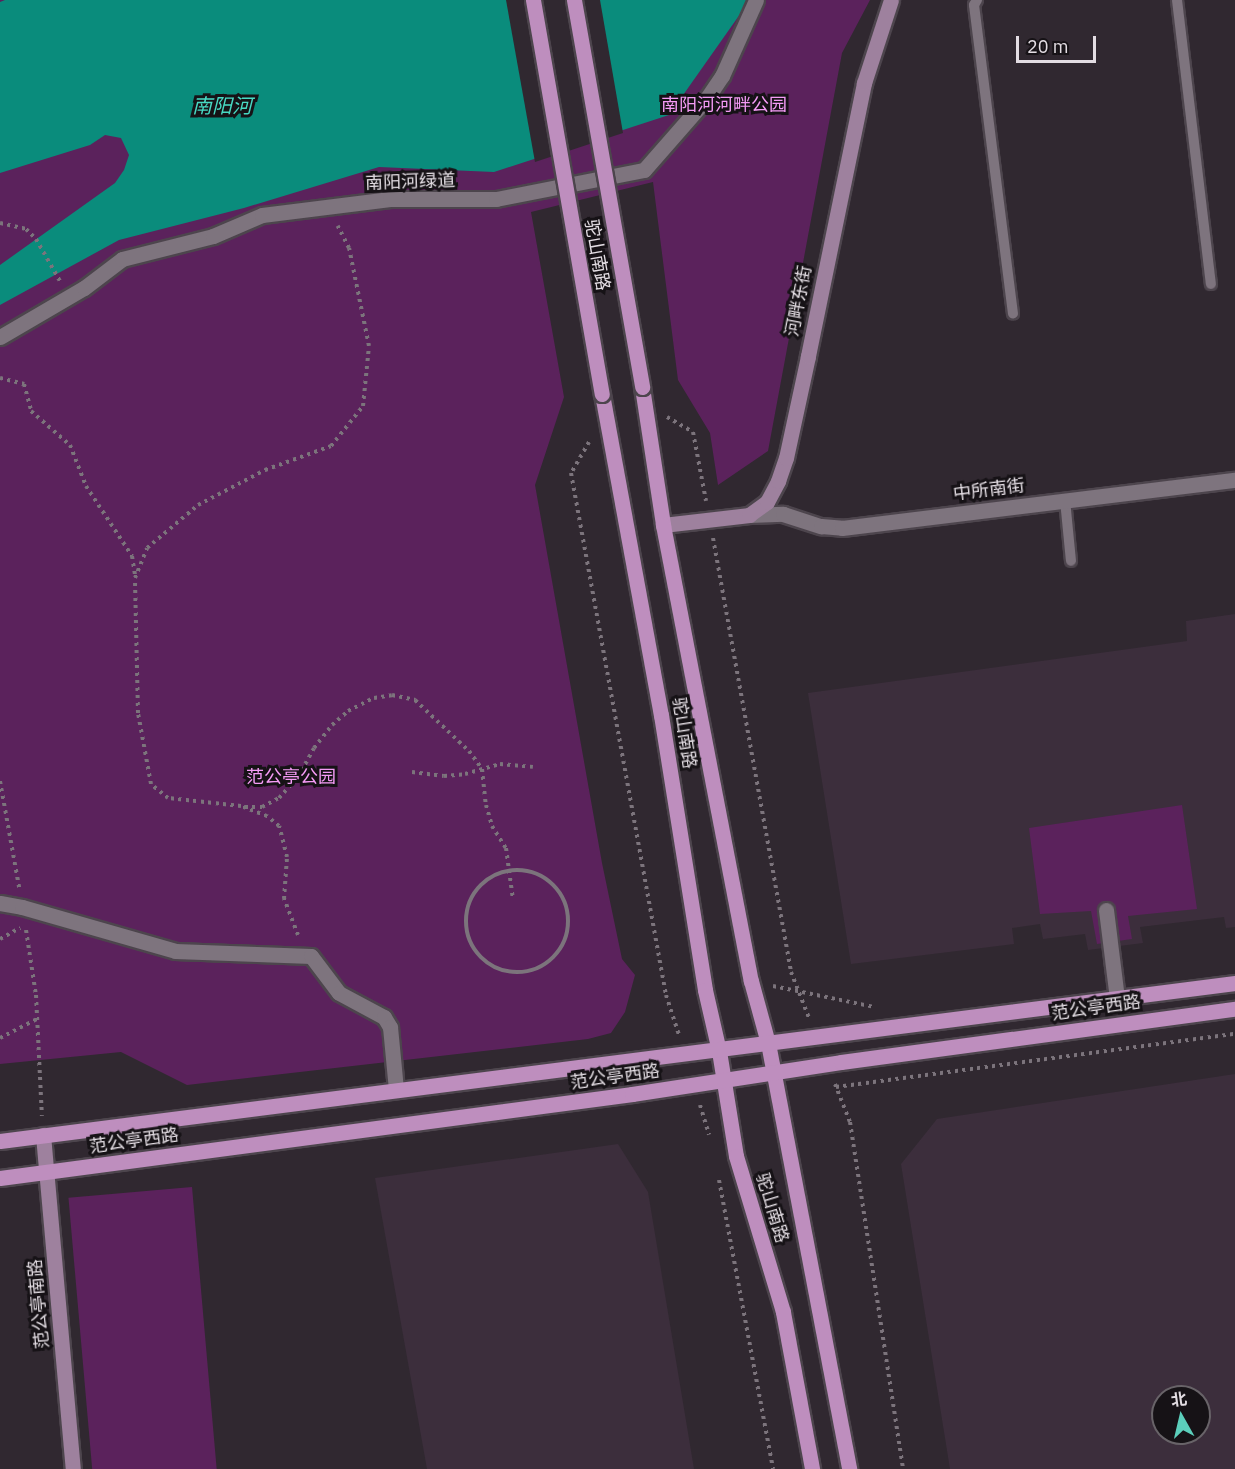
<!DOCTYPE html>
<meta charset="utf-8">
<style>
body{margin:0}
#map{position:relative;width:1235px;height:1469px;overflow:hidden;background:#302830;font-family:"IBM Plex Sans","Noto Sans SC",sans-serif}
div>[style]{position:absolute}
.built>*{inset:0;background:#3c2e3c}
.green>*{inset:0;background:#5b225c;transform-origin:0 0}
.water>*{inset:0;background:#0a8c7c}
.pier>*{inset:0;background:#302830}
.path>*{height:4px;margin-top:-2px;transform-origin:0;background:repeating-linear-gradient(90deg,#7c747c 0 3px,transparent 0 7.5px)}
.path>.ring{margin:-2px;padding:0;box-sizing:content-box;background:none;border:4px solid #7c747c;border-radius:50%}
.roads{filter:drop-shadow(2px 0 #4d454d) drop-shadow(-2px 0 #4d454d) drop-shadow(0 2px #4d454d) drop-shadow(0 -2px #4d454d)}
.lane>*{height:10px;margin:-5px;padding:0 5px;transform-origin:5px;border-radius:5px;background:#7e747e}
.street>*{height:15px;margin:-7.5px;padding:0 7.5px;transform-origin:7.5px;border-radius:7.5px;background:#7e747e}
.secondary>*{height:15px;margin:-7.5px;padding:0 7.5px;transform-origin:7.5px;border-radius:7.5px;background:#9e819e}
.primary>*{height:15px;margin:-7.5px;padding:0 7.5px;transform-origin:7.5px;border-radius:7.5px;background:#be8ebe}
.bridges{filter:drop-shadow(2px 0 #4d454d) drop-shadow(-2px 0 #4d454d) drop-shadow(0 2px #4d454d) drop-shadow(0 -2px #4d454d)}
.primary-bridge>*{height:15px;margin:-7.5px;padding:0 7.5px;transform-origin:7.5px;border-radius:7.5px;background:#be8ebe}
span{translate:-50% -50%;white-space:nowrap;text-align:center;line-height:1.15;-webkit-text-stroke:6px #161216;paint-order:stroke}
.park-label{font-size:18px;color:#f59bf6}
.street-label{font-size:18px;color:#e3dde3}
.water-label{font-size:20px;color:#48d9c3;font-style:italic}
.north{position:absolute;left:1151px;top:1385px;width:60px;height:60px;box-sizing:border-box;background:#161216;border:2px solid #686368;border-radius:50%;rotate:352deg;font-size:16px;font-weight:700;line-height:24px;text-align:center;color:#e3dde3}
.north::after{content:'';display:block;margin:auto;width:21px;height:27px;background:#5bcebb;clip-path:polygon(50% 0,100% 100%,50% 72%,0 100%)}
.scale{position:absolute;left:1016px;top:36px;width:80px;height:27px;box-sizing:border-box;border:3px solid #e3dde3;border-top:0;padding-left:8px;font-size:18px;line-height:21px;white-space:nowrap;color:#e3dde3;-webkit-text-stroke:4px #161216;paint-order:stroke}
</style>
<div id="map">
<div class="built">
<i style="clip-path:polygon(1235px 614px,1235px 927px,1226px 928px,1224px 917px,1140px 927px,1143px 943px,1088px 950px,1085px 934px,1043px 939px,1040px 924px,1012px 928px,1014px 944px,851px 964px,808px 693px,1187px 641px,1186px 621px)"></i>
<i style="clip-path:polygon(evenodd,1235px 1074px,1235px 1469px,950px 1469px,901px 1164px,937px 1119px,1235px 1074px,1163px 1397px,1199px 1397px,1199px 1433px,1163px 1433px,1163px 1397px)"></i>
<i style="clip-path:polygon(618px 1144px,648px 1192px,694px 1469px,427px 1469px,375px 1178px)"></i>
</div>
<div class="green">
<i style="clip-path:polygon(0 0,870px 0,842px 53px,768px 451px,718px 485px,710px 433px,678px 380px,653px 182px,531px 212px,564px 397px,535px 485px,602px 863px,622px 959px,635px 975px,625px 1012px,611px 1033px,588px 1039px,187px 1085px,121px 1052px,0 1064px)"></i>
<i style="clip-path:polygon(1182px 805px,1197px 909px,1128px 916px,1132px 939px,1097px 944px,1091px 911px,1040px 914px,1029px 828px)"></i>
<i style="left:192px;top:1187px;width:283px;height:124px;rotate:85deg"></i>
</div>
<div class="water">
<i style="clip-path:polygon(5px 0,750px 0,669px 115px,494px 172px,379px 167px,244px 208px,119px 240px,0 305px,0 265px,115px 183px,124px 170px,129px 155px,121px 138px,105px 135px,90px 145px,0 173px,0 2px)"></i>
</div>
<div class="pier">
<i style="clip-path:polygon(506px 0,600px 0,623px 133px,535px 162px)"></i>
</div>
<div class="path">
<i style="left:0;top:223px;width:27px;rotate:13deg"></i>
<i style="left:26px;top:229px;width:14px;rotate:45deg"></i>
<i style="left:36px;top:239px;width:48px;rotate:60.3deg"></i>
<i style="left:0;top:378px;width:25px;rotate:14deg"></i>
<i style="left:24px;top:384px;width:28px;rotate:75deg"></i>
<i style="left:31px;top:411px;width:52px;rotate:41.1deg"></i>
<i style="left:70px;top:445px;width:44px;rotate:68.7deg"></i>
<i style="left:86px;top:486px;width:84px;rotate:56.7deg"></i>
<i style="left:132px;top:556px;width:19px;rotate:81deg"></i>
<i style="left:667px;top:417px;width:30px;rotate:30deg"></i>
<i style="left:693px;top:432px;width:70px;rotate:79.3deg"></i>
<i style="left:589px;top:442px;width:36px;rotate:120deg"></i>
<i style="left:571px;top:473px;width:531px;rotate:79.69deg"></i>
<i style="left:666px;top:995px;width:42px;rotate:72deg"></i>
<i style="left:713px;top:538px;width:441px;rotate:79.8deg"></i>
<i style="left:791px;top:972px;width:49px;rotate:68.6deg"></i>
<i style="left:412px;top:772px;width:32px;rotate:7deg"></i>
<i style="left:444px;top:776px;width:21px;rotate:-5deg"></i>
<i style="left:465px;top:774px;width:36px;rotate:-16deg"></i>
<i style="left:500px;top:764px;width:33px;rotate:5deg"></i>
<i style="left:0;top:781px;width:108px;rotate:79.8deg"></i>
<i style="left:245px;top:807px;width:17px"></i>
<i style="left:262px;top:807px;width:19px;rotate:-28deg"></i>
<i style="left:279px;top:798px;width:28px;rotate:-48deg"></i>
<i style="left:298px;top:777px;width:33px;rotate:-61deg"></i>
<i style="left:314px;top:748px;width:29px;rotate:-52deg"></i>
<i style="left:332px;top:725px;width:21px;rotate:-41deg"></i>
<i style="left:348px;top:711px;width:29px;rotate:-27deg"></i>
<i style="left:374px;top:698px;width:18px;rotate:-9deg"></i>
<i style="left:392px;top:695px;width:24px;rotate:12deg"></i>
<i style="left:415px;top:700px;width:74px;rotate:43.4deg"></i>
<i style="left:469px;top:751px;width:22px;rotate:54deg"></i>
<i style="left:482px;top:769px;width:36px;rotate:84deg"></i>
<i style="left:486px;top:805px;width:22px;rotate:74deg"></i>
<i style="left:492px;top:826px;width:26px;rotate:58deg"></i>
<i style="left:506px;top:848px;width:52px;rotate:82.3deg"></i>
<i class="ring" style="left:466px;top:870px;width:98px;height:98px"></i>
<i style="left:26px;top:930px;width:66px;rotate:81.3deg"></i>
<i style="left:36px;top:995px;width:121px;rotate:87.2deg"></i>
<i style="left:298px;top:935px;width:39px;rotate:-111deg"></i>
<i style="left:284px;top:899px;width:42px;rotate:-85.9deg"></i>
<i style="left:287px;top:857px;width:32px;rotate:-104deg"></i>
<i style="left:279px;top:826px;width:16px;rotate:-140deg"></i>
<i style="left:267px;top:816px;width:28px;rotate:-159deg"></i>
<i style="left:241px;top:806px;width:73px;rotate:-173.7deg"></i>
<i style="left:168px;top:798px;width:22px;rotate:-141deg"></i>
<i style="left:151px;top:784px;width:72px;rotate:-100.4deg"></i>
<i style="left:138px;top:713px;width:135px;rotate:-91.3deg"></i>
<i style="left:135px;top:578px;width:32px;rotate:-68deg"></i>
<i style="left:147px;top:548px;width:67px;rotate:-40.1deg"></i>
<i style="left:198px;top:505px;width:76px;rotate:-27.6deg"></i>
<i style="left:265px;top:470px;width:70px;rotate:-20deg"></i>
<i style="left:331px;top:446px;width:51px;rotate:-51.3deg"></i>
<i style="left:363px;top:406px;width:60px;rotate:-84.3deg"></i>
<i style="left:369px;top:346px;width:100px;rotate:-101.5deg"></i>
<i style="left:349px;top:248px;width:25px;rotate:-117deg"></i>
<i style="left:0;top:939px;width:23px;rotate:-29deg"></i>
<i style="left:773px;top:986px;width:103px;rotate:11.7deg"></i>
<i style="left:0;top:1038px;width:42px;rotate:-27.2deg"></i>
<i style="left:835px;top:1084px;width:41px;rotate:68.5deg"></i>
<i style="left:850px;top:1122px;width:351px;rotate:81.3deg"></i>
<i style="left:836px;top:1087px;width:403px;rotate:-7.6deg"></i>
<i style="left:700px;top:1105px;width:31px;rotate:73deg"></i>
<i style="left:719px;top:1180px;width:294px;rotate:79.4deg"></i>
</div>
<div class="roads">
<div class="lane">
<i style="left:977px;top:0;width:6px;rotate:121deg"></i>
<i style="left:974px;top:5px;width:311px;rotate:82.8deg"></i>
<i style="left:1177px;top:0;width:286px;rotate:83.2deg"></i>
<i style="left:1065px;top:500px;width:61px;rotate:84.4deg"></i>
</div>
<div class="street">
<i style="left:0;top:337px;width:97px;rotate:-30.3deg"></i>
<i style="left:84px;top:288px;width:48px;rotate:-37.3deg"></i>
<i style="left:122px;top:259px;width:94px;rotate:-14.2deg"></i>
<i style="left:213px;top:236px;width:53px;rotate:-23.2deg"></i>
<i style="left:262px;top:215px;width:129px;rotate:-7.1deg"></i>
<i style="left:390px;top:199px;width:106px"></i>
<i style="left:496px;top:199px;width:151px;rotate:-11.1deg"></i>
<i style="left:644px;top:170px;width:96px;rotate:-48.8deg"></i>
<i style="left:707px;top:98px;width:27px;rotate:-56deg"></i>
<i style="left:722px;top:76px;width:83px;rotate:-65.9deg"></i>
<i style="left:749px;top:515px;width:34px;rotate:-2deg"></i>
<i style="left:783px;top:514px;width:40px;rotate:18deg"></i>
<i style="left:821px;top:526px;width:21px;rotate:5deg"></i>
<i style="left:842px;top:528px;width:396px;rotate:-7deg"></i>
<i style="left:0;top:903px;width:22px;rotate:10deg"></i>
<i style="left:22px;top:907px;width:159px;rotate:16deg"></i>
<i style="left:175px;top:951px;width:136px;rotate:2.1deg"></i>
<i style="left:311px;top:956px;width:46px;rotate:52.9deg"></i>
<i style="left:339px;top:993px;width:51px;rotate:28.1deg"></i>
<i style="left:384px;top:1017px;width:12px;rotate:59deg"></i>
<i style="left:390px;top:1027px;width:62px;rotate:84.5deg"></i>
<i style="left:1106px;top:910px;width:89px;rotate:82.9deg"></i>
</div>
<div class="secondary">
<i style="left:663px;top:525px;width:87px;rotate:-6.6deg"></i>
<i style="left:749px;top:515px;width:22px;rotate:-36deg"></i>
<i style="left:767px;top:502px;width:24px;rotate:-62deg"></i>
<i style="left:778px;top:481px;width:24px;rotate:-71deg"></i>
<i style="left:786px;top:458px;width:104px;rotate:-77.8deg"></i>
<i style="left:808px;top:356px;width:279px;rotate:-78.4deg"></i>
<i style="left:864px;top:83px;width:87px;rotate:-72deg"></i>
<i style="left:43px;top:1135px;width:335px;rotate:84.9deg"></i>
</div>
<div class="primary">
<i style="left:642px;top:387px;width:140px;rotate:81.3deg"></i>
<i style="left:663px;top:525px;width:464px;rotate:79.1deg"></i>
<i style="left:751px;top:981px;width:64px;rotate:74.7deg"></i>
<i style="left:768px;top:1043px;width:434px;rotate:79.2deg"></i>
<i style="left:602px;top:394px;width:326px;rotate:79.6deg"></i>
<i style="left:661px;top:715px;width:278px;rotate:80.9deg"></i>
<i style="left:705px;top:990px;width:63px;rotate:77.1deg"></i>
<i style="left:719px;top:1051px;width:106px;rotate:80.8deg"></i>
<i style="left:736px;top:1156px;width:163px;rotate:73.2deg"></i>
<i style="left:783px;top:1312px;width:160px;rotate:79.5deg"></i>
<i style="left:0;top:1141px;width:1245px;rotate:-7.29deg"></i>
<i style="left:0;top:1178px;width:638px;rotate:-7.57deg"></i>
<i style="left:632px;top:1094px;width:211px;rotate:-8.7deg"></i>
<i style="left:841px;top:1062px;width:398px;rotate:-7.7deg"></i>
</div>
</div>
<div class="bridges">
<div class="primary-bridge">
<i style="left:533px;top:0;width:400px;rotate:80.1deg"></i>
<i style="left:574px;top:0;width:393px;rotate:80deg"></i>
</div>
</div>
<div class="park-label">
<span style="left:724px;top:105px">南阳河河畔公园</span>
<span style="left:291px;top:777px">范公亭公园</span>
</div>
<div class="street-label">
<span style="left:410px;top:182px;rotate:-2deg">南阳河绿道</span>
<span style="left:597px;top:255px;rotate:80deg">驼山南路</span>
<span style="left:799px;top:301px;rotate:-79deg">河畔东街</span>
<span style="left:989px;top:490px;rotate:-7deg">中所南街</span>
<span style="left:684px;top:733px;rotate:81deg">驼山南路</span>
<span style="left:1096px;top:1008px;rotate:-8deg">范公亭西路</span>
<span style="left:615px;top:1077px;rotate:-8deg">范公亭西路</span>
<span style="left:134px;top:1141px;rotate:-8deg">范公亭西路</span>
<span style="left:772px;top:1208px;rotate:73deg">驼山南路</span>
<span style="left:39px;top:1304px;rotate:-95deg">范公亭南路</span>
</div>
<div class="water-label">
<span style="left:222px;top:105px">南阳河</span>
</div>
<div class="north">北</div>
<div class="scale">20 m</div>
</div>
